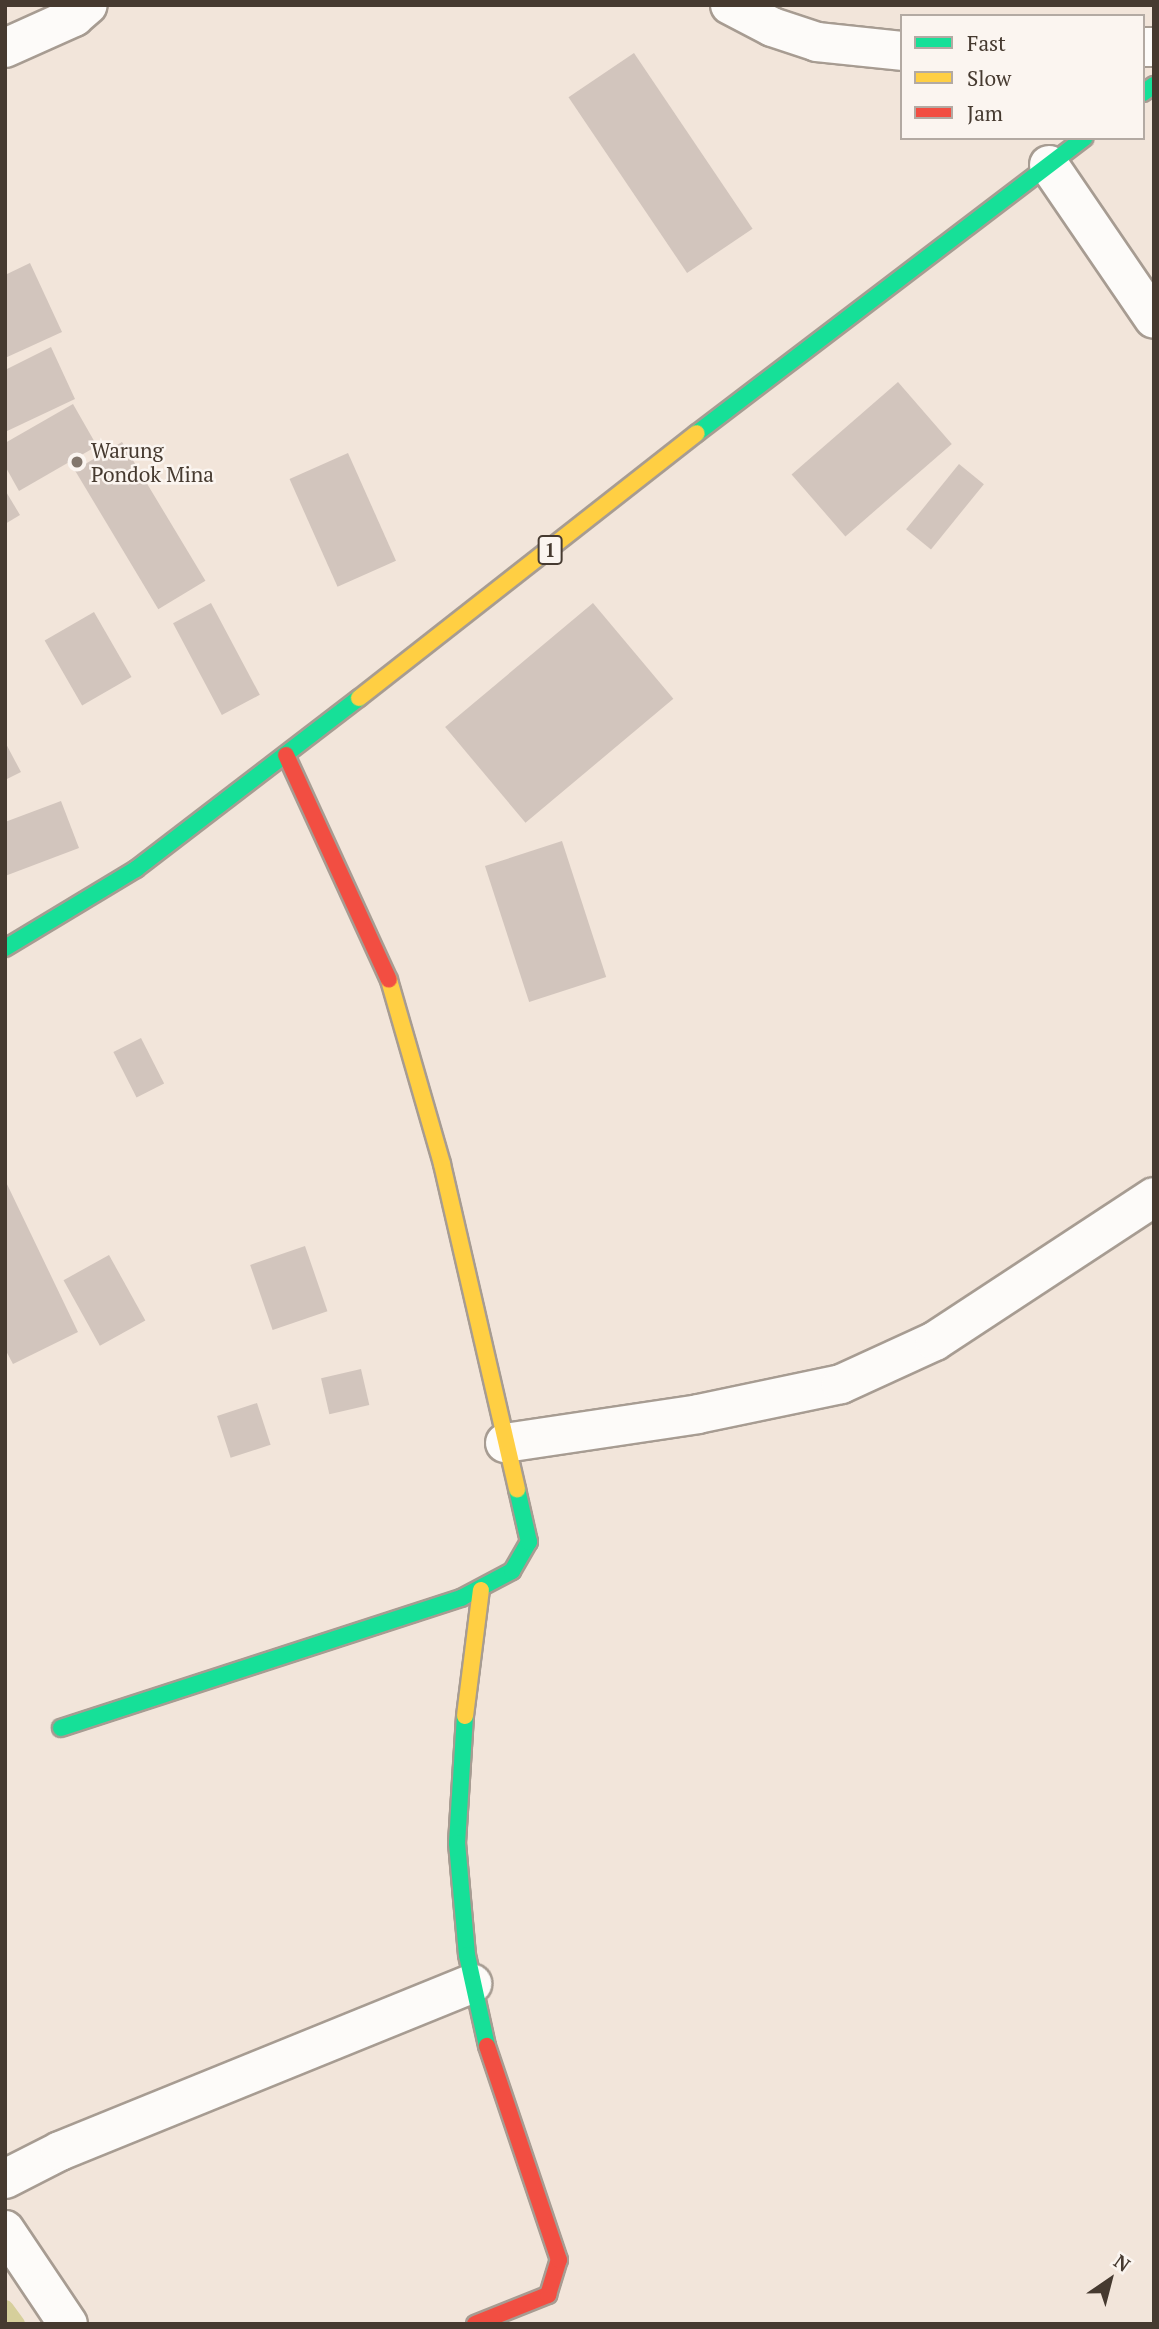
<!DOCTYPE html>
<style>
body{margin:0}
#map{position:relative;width:1159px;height:2329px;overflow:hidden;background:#f2e5da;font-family:"PT Serif",serif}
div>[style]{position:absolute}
.stream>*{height:18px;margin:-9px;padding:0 9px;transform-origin:9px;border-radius:9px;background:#d6cf9b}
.building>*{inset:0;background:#d2c5bd;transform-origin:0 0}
.roads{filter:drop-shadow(2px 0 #a79c92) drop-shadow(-2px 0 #a79c92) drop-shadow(0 2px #a79c92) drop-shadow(0 -2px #a79c92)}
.street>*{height:38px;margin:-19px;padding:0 19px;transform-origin:19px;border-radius:19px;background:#fdfbf9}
.fast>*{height:16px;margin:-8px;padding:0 8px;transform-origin:8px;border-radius:8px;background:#16e098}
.slow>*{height:16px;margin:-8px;padding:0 8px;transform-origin:8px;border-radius:8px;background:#ffcf43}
.jam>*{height:16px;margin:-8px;padding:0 8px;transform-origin:8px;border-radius:8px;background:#f24e42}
.dots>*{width:19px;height:19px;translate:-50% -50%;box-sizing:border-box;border:4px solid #fbf5f0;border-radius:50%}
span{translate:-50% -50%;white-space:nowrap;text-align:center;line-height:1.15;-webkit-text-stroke:5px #fbf5f0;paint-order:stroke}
.shield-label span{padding:2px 5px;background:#fbf5f0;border:2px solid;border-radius:5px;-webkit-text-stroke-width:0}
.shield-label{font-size:19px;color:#463a30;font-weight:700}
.poi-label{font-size:21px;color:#463a30}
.left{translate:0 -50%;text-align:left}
.frame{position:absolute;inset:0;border:7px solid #463a30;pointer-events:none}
.legend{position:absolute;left:900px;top:14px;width:245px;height:126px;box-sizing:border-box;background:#fbf5f0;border:2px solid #b3aaa3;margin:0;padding:9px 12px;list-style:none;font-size:21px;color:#463a30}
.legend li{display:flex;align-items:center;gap:14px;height:35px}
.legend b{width:35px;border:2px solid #b3aaa3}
.north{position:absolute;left:1075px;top:2245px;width:70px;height:70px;-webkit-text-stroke:5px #fbf5f0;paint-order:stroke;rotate:35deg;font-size:19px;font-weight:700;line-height:28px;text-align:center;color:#463a30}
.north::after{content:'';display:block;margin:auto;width:24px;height:32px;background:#463a30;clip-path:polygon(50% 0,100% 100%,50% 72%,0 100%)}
</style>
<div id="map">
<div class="stream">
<i style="left:5px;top:2309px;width:19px;rotate:54deg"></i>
</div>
<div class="building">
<i style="left:634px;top:53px;width:212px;height:79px;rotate:56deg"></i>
<i style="clip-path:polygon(30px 263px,62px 332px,5px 358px,5px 275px)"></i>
<i style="clip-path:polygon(51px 347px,75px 399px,5px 432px,5px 370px)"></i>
<i style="left:898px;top:382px;width:82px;height:141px;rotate:49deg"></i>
<i style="clip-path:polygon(73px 404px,97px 446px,19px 491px,5px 466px,5px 443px)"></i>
<i style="left:122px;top:442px;width:162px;height:55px;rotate:59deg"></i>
<i style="left:348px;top:453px;width:118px;height:64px;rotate:66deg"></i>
<i style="left:959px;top:464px;width:32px;height:84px;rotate:39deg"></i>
<i style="clip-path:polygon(5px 490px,20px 515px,5px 524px)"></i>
<i style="left:211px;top:603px;width:104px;height:43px;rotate:62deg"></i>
<i style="left:593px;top:603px;width:125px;height:193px;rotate:50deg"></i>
<i style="left:94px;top:612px;width:75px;height:57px;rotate:60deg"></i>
<i style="clip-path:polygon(5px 742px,21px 772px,5px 780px)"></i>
<i style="clip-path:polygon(61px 801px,79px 848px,5px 876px,5px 822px)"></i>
<i style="left:562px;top:841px;width:143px;height:81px;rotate:72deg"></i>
<i style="left:141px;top:1038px;width:51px;height:31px;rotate:63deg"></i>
<i style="clip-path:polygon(5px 1180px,78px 1332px,13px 1364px,5px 1349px)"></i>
<i style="left:305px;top:1246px;width:69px;height:58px;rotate:71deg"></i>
<i style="left:109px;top:1255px;width:75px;height:52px;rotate:61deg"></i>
<i style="left:361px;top:1369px;width:37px;height:41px;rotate:77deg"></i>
<i style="left:257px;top:1403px;width:44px;height:42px;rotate:72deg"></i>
</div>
<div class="roads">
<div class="street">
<i style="left:730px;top:5px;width:47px;rotate:27.6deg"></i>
<i style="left:772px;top:27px;width:47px;rotate:18.4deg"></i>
<i style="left:817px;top:42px;width:85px;rotate:6deg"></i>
<i style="left:1143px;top:47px;width:11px"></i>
<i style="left:5px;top:48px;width:76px;rotate:-24.2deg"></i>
<i style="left:74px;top:17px;width:18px;rotate:-41deg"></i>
<i style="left:1049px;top:165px;width:186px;rotate:55.7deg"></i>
<i style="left:505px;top:1443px;width:195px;rotate:-8.5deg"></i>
<i style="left:698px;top:1414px;width:146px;rotate:-11.8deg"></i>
<i style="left:841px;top:1384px;width:103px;rotate:-24.6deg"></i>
<i style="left:935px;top:1341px;width:262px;rotate:-33.3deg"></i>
<i style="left:5px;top:2179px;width:62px;rotate:-27deg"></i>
<i style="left:60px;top:2151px;width:445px;rotate:-22.1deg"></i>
<i style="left:5px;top:2230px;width:113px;rotate:56.2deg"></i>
</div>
<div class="fast">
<i style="left:1143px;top:93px;width:14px;rotate:-36deg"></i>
<i style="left:697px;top:433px;width:487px;rotate:-37.3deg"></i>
<i style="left:5px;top:948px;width:153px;rotate:-31.1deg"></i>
<i style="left:136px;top:869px;width:281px;rotate:-37.5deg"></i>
<i style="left:465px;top:1716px;width:127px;rotate:93.6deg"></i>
<i style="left:457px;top:1843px;width:112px;rotate:84.9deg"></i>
<i style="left:467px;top:1955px;width:93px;rotate:77.6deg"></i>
<i style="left:61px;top:1728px;width:421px;rotate:-18deg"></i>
<i style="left:461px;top:1598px;width:58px;rotate:-27.9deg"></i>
<i style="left:512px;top:1571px;width:34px;rotate:-60deg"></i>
<i style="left:529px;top:1542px;width:54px;rotate:-102.8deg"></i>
</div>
<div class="slow">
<i style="left:359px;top:698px;width:429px;rotate:-38.1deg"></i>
<i style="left:389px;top:980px;width:191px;rotate:73.9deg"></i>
<i style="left:442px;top:1164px;width:334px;rotate:77deg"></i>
<i style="left:465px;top:1716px;width:127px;rotate:-82.8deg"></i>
</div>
<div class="jam">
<i style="left:286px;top:755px;width:247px;rotate:65.4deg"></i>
<i style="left:475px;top:2324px;width:79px;rotate:-21.7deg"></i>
<i style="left:548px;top:2295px;width:37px;rotate:-73deg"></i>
<i style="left:559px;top:2260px;width:226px;rotate:-108.6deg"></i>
</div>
</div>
<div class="dots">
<i style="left:77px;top:462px;background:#82766c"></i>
</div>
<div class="shield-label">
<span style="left:550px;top:550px">1</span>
</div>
<div class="poi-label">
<span class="left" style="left:91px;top:462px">Warung<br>Pondok Mina</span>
</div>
<div class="frame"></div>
<ul class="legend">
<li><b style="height:9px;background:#16e098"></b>Fast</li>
<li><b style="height:9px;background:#ffcf43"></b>Slow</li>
<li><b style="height:9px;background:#f24e42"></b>Jam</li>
</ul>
<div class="north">N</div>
</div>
